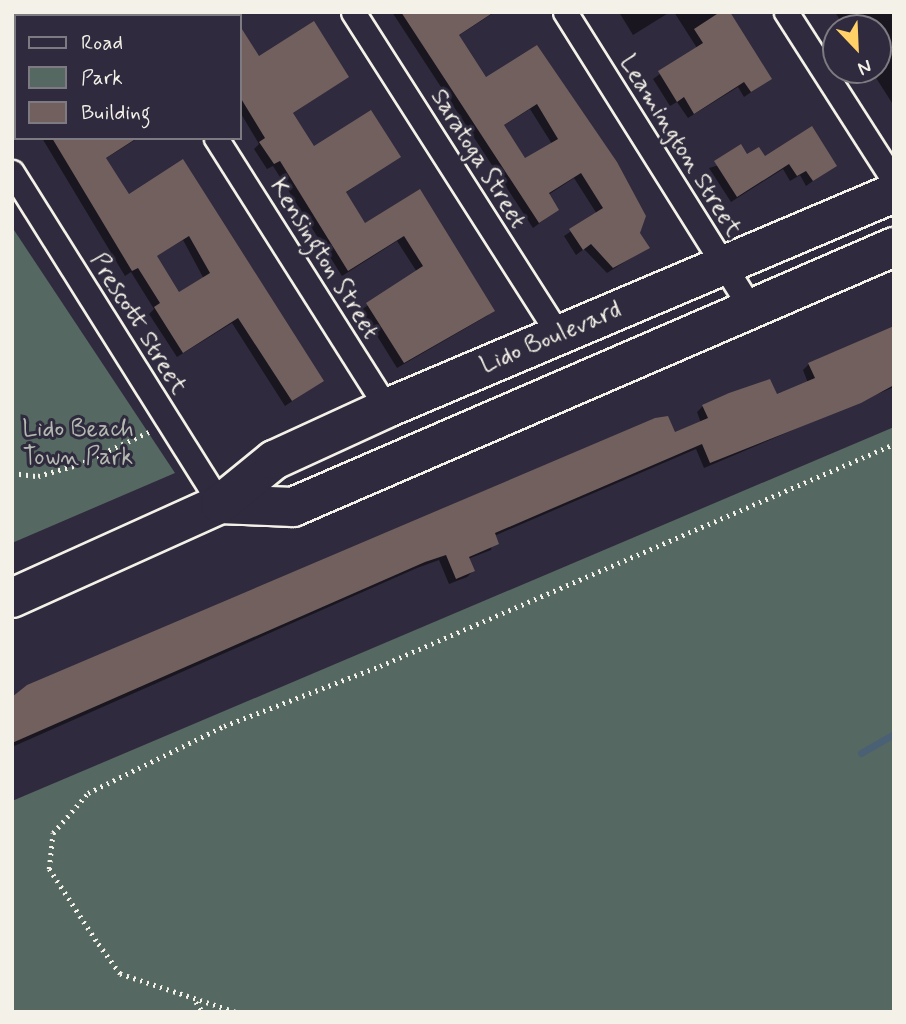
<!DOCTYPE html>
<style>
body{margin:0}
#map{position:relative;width:906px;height:1024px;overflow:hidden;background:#2f2a3d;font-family:Mynerve,sans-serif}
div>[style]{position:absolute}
.green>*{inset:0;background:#556861}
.shadow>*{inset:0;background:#0007}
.stream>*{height:7px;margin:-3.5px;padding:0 3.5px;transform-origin:3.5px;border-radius:3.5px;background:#4a6074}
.building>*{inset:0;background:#71605e}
.path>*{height:4.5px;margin-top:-2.25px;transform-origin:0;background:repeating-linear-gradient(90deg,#f4f1e8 0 2px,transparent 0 7px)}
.roads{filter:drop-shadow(2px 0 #f4f1e8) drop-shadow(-2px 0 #f4f1e8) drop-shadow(0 2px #f4f1e8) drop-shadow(0 -2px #f4f1e8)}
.street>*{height:23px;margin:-11.5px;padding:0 11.5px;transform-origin:11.5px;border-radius:11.5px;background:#2f2a3d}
.highway>*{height:38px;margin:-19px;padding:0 19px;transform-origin:19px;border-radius:19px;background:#2f2a3d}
span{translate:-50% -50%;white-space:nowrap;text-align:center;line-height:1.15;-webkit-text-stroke:6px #2f2a3d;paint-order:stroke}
.street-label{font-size:24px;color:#f4f1e8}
.park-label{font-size:24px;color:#b4bab2}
.frame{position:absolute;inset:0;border:14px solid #f4f1e8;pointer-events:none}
.legend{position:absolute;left:14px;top:14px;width:228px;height:126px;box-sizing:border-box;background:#2f2a3d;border:2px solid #7e7a81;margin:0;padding:9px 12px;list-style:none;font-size:21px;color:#f4f1e8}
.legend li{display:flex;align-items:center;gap:14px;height:35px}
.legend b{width:35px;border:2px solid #7e7a81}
.north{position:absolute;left:822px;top:14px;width:70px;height:70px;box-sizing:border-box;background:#2f2a3d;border:2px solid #7e7a81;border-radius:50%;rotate:157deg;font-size:19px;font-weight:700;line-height:28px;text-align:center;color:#f4f1e8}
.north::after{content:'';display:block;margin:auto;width:24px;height:32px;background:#ffd166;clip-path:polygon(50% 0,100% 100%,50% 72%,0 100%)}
</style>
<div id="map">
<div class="green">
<i style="clip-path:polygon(12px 227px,175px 473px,12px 543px)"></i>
<i style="clip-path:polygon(894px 427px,894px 1012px,12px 1012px,12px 801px)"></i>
</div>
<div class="shadow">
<i style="clip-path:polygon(70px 12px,88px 12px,90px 16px,65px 16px)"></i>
<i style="clip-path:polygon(evenodd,392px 12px,495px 12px,458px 36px,485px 79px,536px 47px,647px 248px,607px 273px,584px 249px,576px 255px,564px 236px,597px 214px,574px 178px,548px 195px,557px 210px,533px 228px,392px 12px,530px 109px,552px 144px,525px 161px,503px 126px,530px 109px)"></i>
<i style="clip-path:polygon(619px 12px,670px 12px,633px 35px)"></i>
<i style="clip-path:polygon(674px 12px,728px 12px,770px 79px,744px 97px,738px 87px,688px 118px,677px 102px,670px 106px,653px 79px,697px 48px)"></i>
<i style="clip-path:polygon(835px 12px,894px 12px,894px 106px,871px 70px,878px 70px,878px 28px,845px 28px)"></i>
<i style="clip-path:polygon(12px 20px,16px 25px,13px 96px,12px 94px)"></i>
<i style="clip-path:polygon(240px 29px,258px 58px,347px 77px,292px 114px,314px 148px,398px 157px,344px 194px,365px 226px,419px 191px,493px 310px,487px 316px,397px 368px,361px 310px,417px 272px,397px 241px,342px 276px,273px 166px,267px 169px,254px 149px,259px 144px,240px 112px)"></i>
<i style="clip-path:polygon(evenodd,42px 138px,138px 138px,105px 159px,128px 196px,182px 161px,322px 381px,285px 406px,232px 323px,177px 357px,149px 314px,154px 309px,131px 272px,125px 276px,42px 138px,183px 240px,204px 279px,179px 294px,155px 257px,183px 240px)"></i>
<i style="clip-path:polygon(747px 157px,764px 158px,835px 165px,806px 186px,800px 175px,790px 181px,783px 169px,731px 202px,709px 168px)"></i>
<i style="clip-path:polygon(894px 328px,894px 387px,704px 468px,696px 449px,494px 536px,491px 550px,468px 559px,473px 571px,467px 577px,449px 584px,439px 560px,417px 568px,12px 747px,12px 698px,674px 435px,701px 423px,697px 412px,703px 406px,776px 396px,808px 383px,803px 370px,809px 364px)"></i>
</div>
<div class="stream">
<i style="left:861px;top:753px;width:38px;rotate:-30deg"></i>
</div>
<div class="building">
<i style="clip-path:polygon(evenodd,401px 12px,494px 12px,459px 35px,486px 77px,537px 45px,617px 162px,646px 216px,640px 233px,650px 248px,613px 268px,591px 244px,583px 250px,569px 229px,603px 208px,581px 173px,549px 193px,559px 210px,539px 223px,401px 12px,537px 104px,558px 139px,525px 158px,504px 125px,537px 104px)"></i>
<i style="clip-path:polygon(720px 12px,730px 12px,772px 79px,751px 92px,744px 82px,694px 114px,684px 97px,677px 102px,658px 71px,703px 43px,694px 29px)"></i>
<i style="clip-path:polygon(314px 21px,349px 77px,293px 113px,314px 146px,371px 110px,401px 157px,346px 192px,365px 223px,420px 189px,495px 311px,404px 363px,366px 303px,423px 266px,404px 236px,348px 271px,280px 161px,274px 164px,259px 142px,265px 138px,240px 97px,240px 26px,259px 56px)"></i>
<i style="clip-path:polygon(812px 126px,837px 166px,813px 181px,806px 171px,797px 176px,789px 164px,737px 197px,714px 161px,741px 144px,747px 154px,759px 147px,765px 156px)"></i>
<i style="clip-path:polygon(evenodd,52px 138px,137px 138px,106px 158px,129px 194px,183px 159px,324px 381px,292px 401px,238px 318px,183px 353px,154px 307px,160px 303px,138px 268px,132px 271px,52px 138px,189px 236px,210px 273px,179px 292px,157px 256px,189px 236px)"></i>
<i style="clip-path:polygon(894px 326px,894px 385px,861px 403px,710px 463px,702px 444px,495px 533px,499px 544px,469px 557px,475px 571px,456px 579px,446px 555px,425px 562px,12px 743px,12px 697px,27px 685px,655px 418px,668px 416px,675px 432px,708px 418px,702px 405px,729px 393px,770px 379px,777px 394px,815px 378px,808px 363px)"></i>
</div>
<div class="path">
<i style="left:12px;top:473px;width:26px;rotate:7deg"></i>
<i style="left:38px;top:476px;width:41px;rotate:-15.8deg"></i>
<i style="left:77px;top:465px;width:79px;rotate:-24.6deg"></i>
<i style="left:196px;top:1002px;width:12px;rotate:55deg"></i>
<i style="left:235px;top:1012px;width:121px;rotate:-161.7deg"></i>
<i style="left:120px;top:974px;width:41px;rotate:-126deg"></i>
<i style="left:96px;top:941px;width:86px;rotate:-123.1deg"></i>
<i style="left:49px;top:869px;width:36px;rotate:-84deg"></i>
<i style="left:53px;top:833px;width:53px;rotate:-48.8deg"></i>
<i style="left:88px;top:793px;width:152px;rotate:-26.2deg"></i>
<i style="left:224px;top:726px;width:167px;rotate:-21deg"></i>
<i style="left:380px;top:666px;width:560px;rotate:-23.36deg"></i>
</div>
<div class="roads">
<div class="street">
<i style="left:136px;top:12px;width:5px;rotate:53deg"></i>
<i style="left:353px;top:12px;width:382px;rotate:57.5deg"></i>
<i style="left:565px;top:12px;width:348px;rotate:57.9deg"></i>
<i style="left:786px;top:12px;width:201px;rotate:57.4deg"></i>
<i style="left:216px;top:138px;width:320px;rotate:57.7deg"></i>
<i style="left:12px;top:172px;width:392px;rotate:57.9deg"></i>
</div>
<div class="highway">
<i style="left:220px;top:504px;width:73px;rotate:2.4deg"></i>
<i style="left:293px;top:507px;width:655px;rotate:-23.39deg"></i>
<i style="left:12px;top:598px;width:228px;rotate:-24.3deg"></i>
<i style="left:220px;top:504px;width:70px;rotate:-39.2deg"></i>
<i style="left:274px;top:460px;width:124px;rotate:-24.7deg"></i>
<i style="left:387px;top:408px;width:551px;rotate:-22.98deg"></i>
</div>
</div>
<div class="street-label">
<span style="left:680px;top:146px;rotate:58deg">Leamington Street</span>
<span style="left:478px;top:159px;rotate:58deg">Saratoga Street</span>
<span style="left:324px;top:259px;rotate:58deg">Kensington Street</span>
<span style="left:138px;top:324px;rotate:58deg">Prescott Street</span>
<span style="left:551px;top:338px;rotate:-23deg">Lido Boulevard</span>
</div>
<div class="park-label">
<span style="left:78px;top:444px">Lido Beach<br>Town Park</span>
</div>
<div class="frame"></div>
<ul class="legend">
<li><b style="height:9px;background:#2f2a3d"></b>Road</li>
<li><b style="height:19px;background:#556861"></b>Park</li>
<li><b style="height:19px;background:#71605e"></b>Building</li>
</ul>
<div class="north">N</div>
</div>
